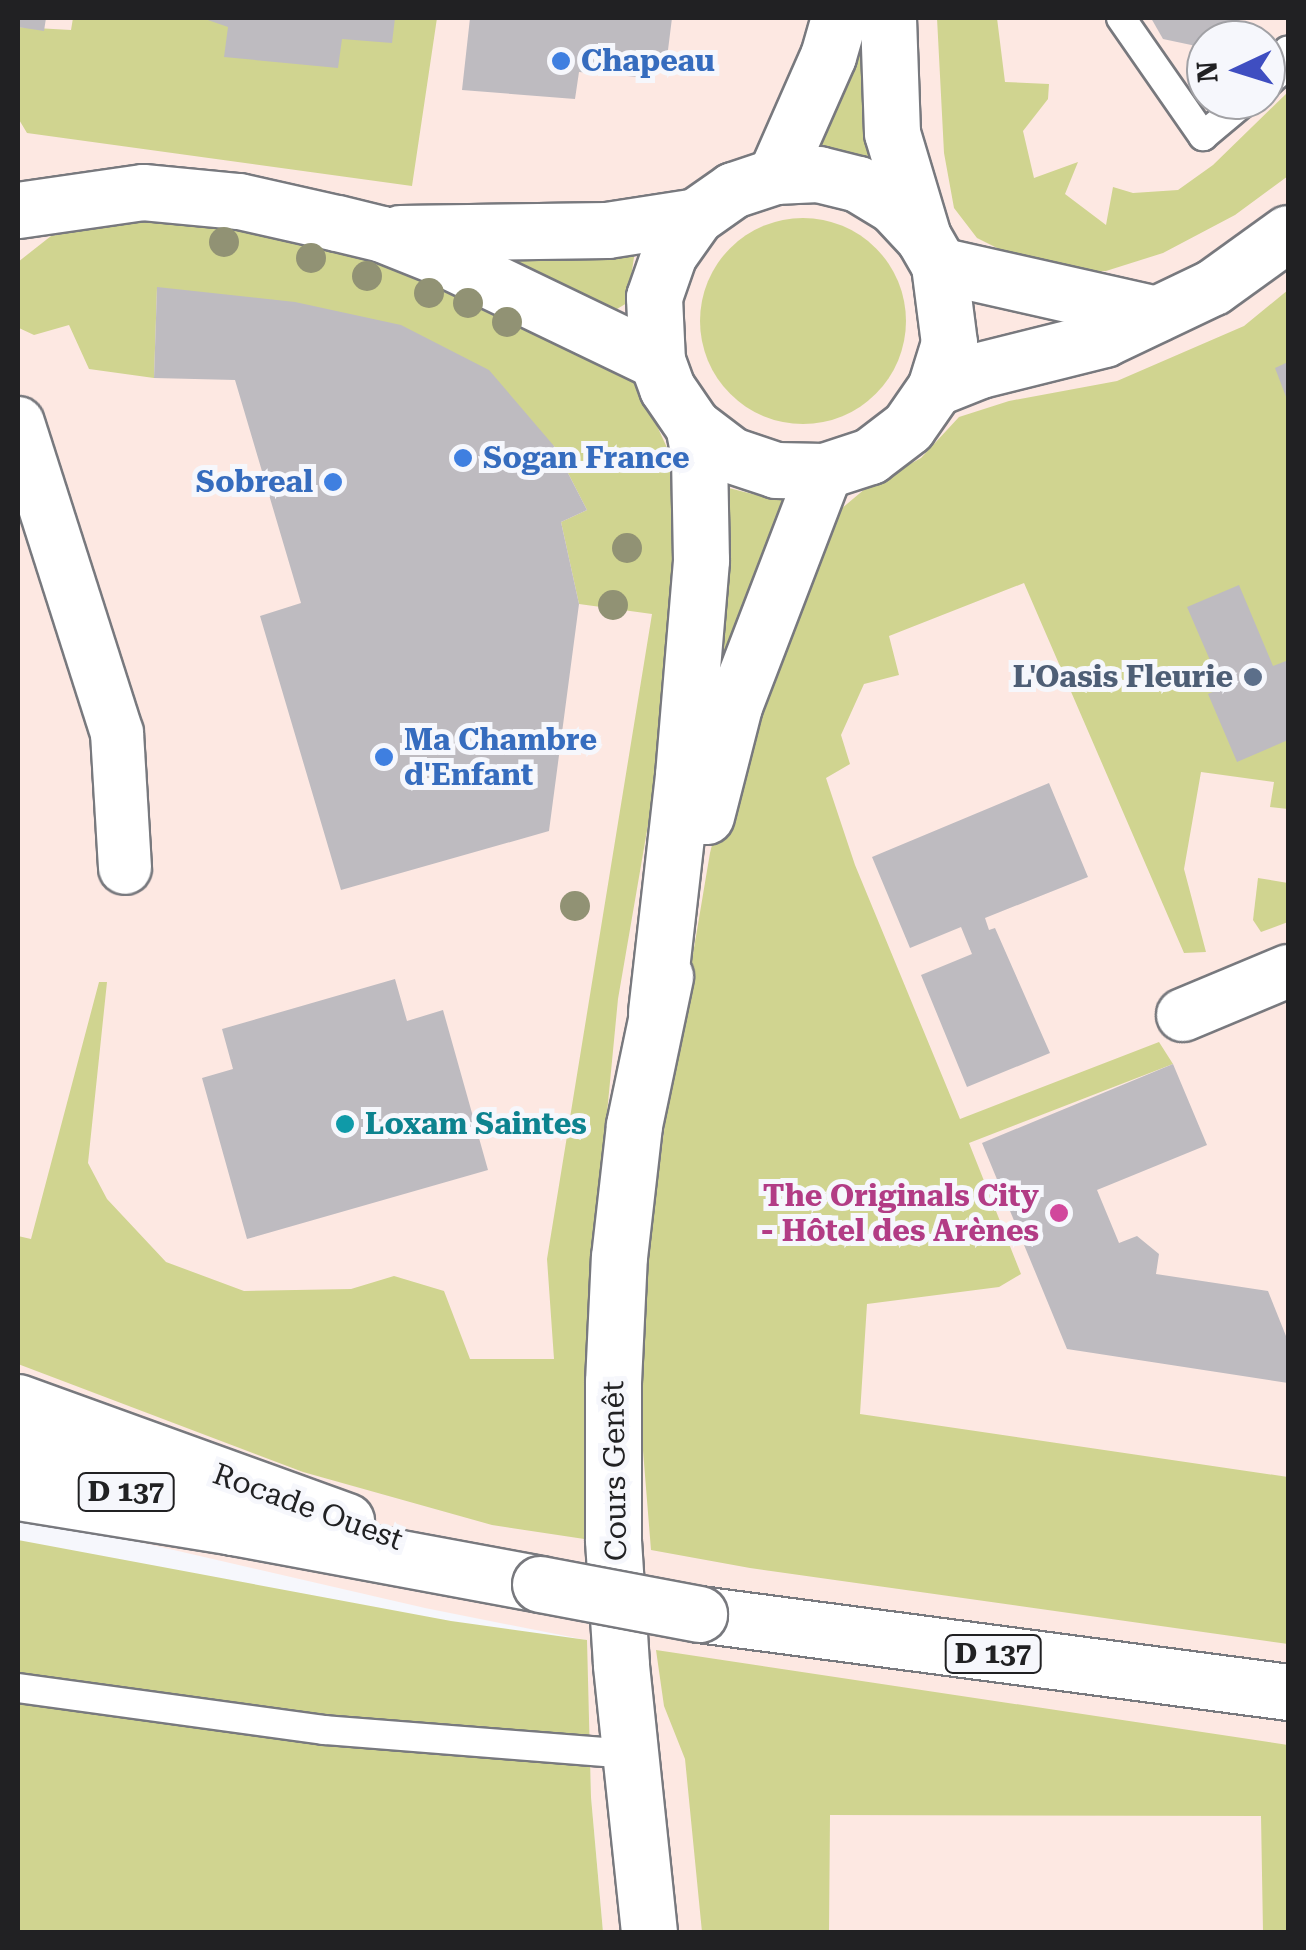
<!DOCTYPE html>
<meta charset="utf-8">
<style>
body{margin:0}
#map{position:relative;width:1306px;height:1950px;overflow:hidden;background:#f6f7fc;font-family:"Roboto Serif",serif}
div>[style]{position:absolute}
.commercial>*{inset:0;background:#fde8e2}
.green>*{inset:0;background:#d0d490}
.round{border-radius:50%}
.building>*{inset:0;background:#bebbc0}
.roads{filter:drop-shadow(2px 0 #78797e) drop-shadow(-2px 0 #78797e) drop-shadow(0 2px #78797e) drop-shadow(0 -2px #78797e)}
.lane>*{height:28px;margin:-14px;padding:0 14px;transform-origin:14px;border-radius:14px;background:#fff}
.street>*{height:52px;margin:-26px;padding:0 26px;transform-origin:26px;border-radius:26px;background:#fff}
.secondary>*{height:55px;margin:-27.5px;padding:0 27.5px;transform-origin:27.5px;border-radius:27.5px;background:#fff}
.primary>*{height:55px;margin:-27.5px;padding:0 27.5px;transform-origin:27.5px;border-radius:27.5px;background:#fff}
.highway>*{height:55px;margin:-27.5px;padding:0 27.5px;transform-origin:27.5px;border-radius:27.5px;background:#fff}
.bridges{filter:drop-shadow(2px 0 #78797e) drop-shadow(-2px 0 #78797e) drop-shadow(0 2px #78797e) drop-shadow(0 -2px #78797e)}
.primary-bridge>*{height:55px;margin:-27.5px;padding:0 27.5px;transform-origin:27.5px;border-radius:27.5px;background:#fff}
.trees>*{width:30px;height:30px;margin:-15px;border-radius:50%;background:#919274}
.dots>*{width:28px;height:28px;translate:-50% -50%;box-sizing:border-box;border:5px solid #f6f7fc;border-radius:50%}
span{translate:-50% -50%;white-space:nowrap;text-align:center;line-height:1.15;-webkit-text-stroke:10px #f6f7fc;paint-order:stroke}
.shield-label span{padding:2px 8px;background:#f6f7fc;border:2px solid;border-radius:8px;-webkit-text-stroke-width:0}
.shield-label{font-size:28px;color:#212123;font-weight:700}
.shop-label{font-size:30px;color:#366cbe;font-weight:700}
.left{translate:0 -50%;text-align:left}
.right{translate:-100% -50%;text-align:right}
.service-label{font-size:30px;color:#4e5e75;font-weight:700}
.culture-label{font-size:30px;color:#0d838f;font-weight:700}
.hotel-label{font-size:30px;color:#b23c85;font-weight:700}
.street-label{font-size:30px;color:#212123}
.frame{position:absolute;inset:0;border:20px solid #212123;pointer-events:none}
.north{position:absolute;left:1186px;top:20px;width:100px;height:100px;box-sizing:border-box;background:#f6f7fc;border:2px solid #a1a1a5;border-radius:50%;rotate:266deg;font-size:28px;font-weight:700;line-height:40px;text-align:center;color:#212123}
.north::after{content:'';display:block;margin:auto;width:35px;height:45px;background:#3f4ec1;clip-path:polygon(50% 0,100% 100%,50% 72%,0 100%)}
</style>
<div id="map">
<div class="commercial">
<i style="clip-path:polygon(evenodd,18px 18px,1288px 18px,1288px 1932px,603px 1932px,591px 1797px,586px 1640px,425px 1608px,18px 1514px,18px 18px,1206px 40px,1266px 40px,1266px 100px,1206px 100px,1206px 40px)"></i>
</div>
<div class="green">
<i style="clip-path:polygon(73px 18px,437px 18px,412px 186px,27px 133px,18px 118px,18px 27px,71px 30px)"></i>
<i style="clip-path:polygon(869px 18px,865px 138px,872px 168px,805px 142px)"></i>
<i style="clip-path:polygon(937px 18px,997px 18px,1005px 82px,1049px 84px,1048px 99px,1023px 131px,1034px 178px,1078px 162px,1065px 194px,1106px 225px,1113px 187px,1133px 193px,1178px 190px,1213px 165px,1288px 92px,1288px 176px,1235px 215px,1163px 253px,1106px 271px,1069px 272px,1011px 255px,977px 238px,954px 208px,944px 153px)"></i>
<i style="clip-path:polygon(165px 215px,326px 244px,548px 320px,636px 380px,674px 463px,686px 556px,669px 703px,618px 999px,593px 1258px,591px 1540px,492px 1525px,303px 1472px,18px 1364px,18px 1236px,31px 1239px,99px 982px,107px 982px,88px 1163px,107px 1199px,166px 1262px,244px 1291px,351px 1289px,394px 1276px,444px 1291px,470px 1359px,554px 1359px,547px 1259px,652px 614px,579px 604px,561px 522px,587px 510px,554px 446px,157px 288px,154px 378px,89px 369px,69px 325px,34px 335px,19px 328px,18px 262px,51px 236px)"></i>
<i class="round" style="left:700px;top:218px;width:206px;height:206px"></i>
<i style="clip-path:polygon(635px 251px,627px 303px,612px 312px,568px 287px,492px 259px)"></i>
<i style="clip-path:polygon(1288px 290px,1288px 809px,1270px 807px,1274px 782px,1201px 772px,1184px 869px,1206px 952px,1184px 953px,1024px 583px,889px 636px,899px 675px,864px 684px,841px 735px,850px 764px,826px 778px,855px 865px,960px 1119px,1159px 1042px,1173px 1064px,969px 1143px,1021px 1274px,999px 1287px,867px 1304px,860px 1414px,1288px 1477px,1288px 1644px,750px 1568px,651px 1550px,642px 1438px,642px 1299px,667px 1108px,710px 853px,751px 686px,816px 530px,866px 488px,921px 458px,959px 417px,1009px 401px,1117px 381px,1244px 326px)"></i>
<i style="clip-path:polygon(721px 486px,764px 497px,791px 496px,720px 697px,705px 695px)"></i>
<i style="clip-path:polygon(1258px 878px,1288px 883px,1288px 922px,1261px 932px,1253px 920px)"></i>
<i style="clip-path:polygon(18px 1540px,451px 1621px,587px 1640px,591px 1797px,603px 1932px,18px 1932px)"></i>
<i style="clip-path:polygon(656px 1650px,1288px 1745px,1288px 1932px,1263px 1932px,1261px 1816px,830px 1815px,829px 1932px,702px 1932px,685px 1759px,664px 1706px)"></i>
</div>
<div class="building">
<i style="clip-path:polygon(18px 18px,46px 18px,44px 31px,18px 27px)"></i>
<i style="clip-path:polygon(202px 18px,395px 18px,392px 43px,342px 39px,338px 68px,224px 57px,228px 27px)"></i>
<i style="clip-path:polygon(470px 18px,672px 18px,668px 50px,639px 77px,579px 72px,575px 99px,462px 90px)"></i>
<i style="clip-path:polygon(1151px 18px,1244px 18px,1196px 46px,1163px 39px)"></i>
<i style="clip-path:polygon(157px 287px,295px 302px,401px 325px,489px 370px,554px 446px,587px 510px,561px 522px,579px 604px,549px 831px,341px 890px,260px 616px,301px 603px,235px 380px,154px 378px)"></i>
<i style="clip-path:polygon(1288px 362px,1288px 402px,1275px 368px)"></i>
<i style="clip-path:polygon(1239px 585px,1273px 666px,1286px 661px,1288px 666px,1288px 740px,1237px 762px,1208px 694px,1222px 688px,1187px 607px)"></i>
<i style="clip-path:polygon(1049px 783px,1088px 877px,985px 918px,989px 930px,995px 928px,1050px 1053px,967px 1087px,921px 975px,972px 954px,961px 927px,910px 948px,872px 857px)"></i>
<i style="clip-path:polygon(395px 979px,407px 1021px,443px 1010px,488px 1170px,247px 1239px,202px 1078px,233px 1069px,222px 1029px)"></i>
<i style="clip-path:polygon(1173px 1064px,1207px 1145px,1097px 1190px,1119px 1243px,1137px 1236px,1159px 1254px,1156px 1274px,1268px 1291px,1288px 1341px,1288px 1383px,1067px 1349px,982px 1143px)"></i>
</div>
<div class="roads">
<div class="lane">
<i style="left:1121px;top:18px;width:144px;rotate:55.2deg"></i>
<i style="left:1203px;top:136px;width:56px;rotate:-39.9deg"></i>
<i style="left:1266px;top:84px;width:15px;rotate:-42deg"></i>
<i style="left:1277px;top:74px;width:26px;rotate:-65deg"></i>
<i style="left:18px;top:1688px;width:309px;rotate:7.8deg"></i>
<i style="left:324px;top:1730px;width:305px;rotate:4.5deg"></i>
</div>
<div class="street">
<i style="left:18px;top:423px;width:325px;rotate:72.3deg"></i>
<i style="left:117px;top:733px;width:135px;rotate:86.6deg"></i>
<i style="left:1183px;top:1015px;width:114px;rotate:-22.7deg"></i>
</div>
<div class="secondary">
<i style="left:888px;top:18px;width:115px;rotate:88deg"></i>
<i style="left:892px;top:133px;width:109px;rotate:73.4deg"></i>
<i style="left:775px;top:176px;width:131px;rotate:-66.2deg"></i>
<i style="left:828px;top:56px;width:40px;rotate:-74deg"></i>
<i style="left:18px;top:210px;width:126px;rotate:-8.2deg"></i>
<i style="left:143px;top:192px;width:96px;rotate:5.4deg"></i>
<i style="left:239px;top:201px;width:100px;rotate:12.7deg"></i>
<i style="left:337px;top:223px;width:46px;rotate:13.7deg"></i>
<i style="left:382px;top:234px;width:70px;rotate:21.8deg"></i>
<i style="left:447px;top:260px;width:233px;rotate:25.7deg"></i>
<i style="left:400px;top:233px;width:207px;rotate:-0.8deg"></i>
<i style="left:607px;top:230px;width:90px;rotate:-8.9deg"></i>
<i style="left:939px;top:265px;width:222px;rotate:12.7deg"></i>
<i style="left:935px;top:388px;width:48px;rotate:-21.8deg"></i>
<i style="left:980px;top:370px;width:128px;rotate:-14deg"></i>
<i style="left:1104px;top:339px;width:121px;rotate:-25.5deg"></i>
<i style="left:1213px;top:287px;width:92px;rotate:-35.8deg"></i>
<i style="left:706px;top:816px;width:114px;rotate:-75.7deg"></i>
<i style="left:734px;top:706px;width:252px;rotate:-69deg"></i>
<i style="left:656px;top:1012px;width:239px;rotate:-83.5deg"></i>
<i style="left:683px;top:775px;width:216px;rotate:-85.2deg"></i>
<i style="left:701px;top:560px;width:104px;rotate:-91.1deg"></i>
<i style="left:699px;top:456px;width:31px;rotate:-101deg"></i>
<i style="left:693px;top:426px;width:46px;rotate:-124.4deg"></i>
<i style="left:667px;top:388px;width:29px;rotate:-110deg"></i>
<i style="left:657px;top:361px;width:64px;rotate:-92.7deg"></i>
<i style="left:654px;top:297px;width:46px;rotate:-70.8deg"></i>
<i style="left:669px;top:254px;width:47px;rotate:-54.6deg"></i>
<i style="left:696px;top:216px;width:45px;rotate:-35.1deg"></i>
<i style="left:733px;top:190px;width:44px;rotate:-18.4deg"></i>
<i style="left:775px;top:176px;width:43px;rotate:-2.7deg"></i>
<i style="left:818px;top:174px;width:41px;rotate:14deg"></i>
<i style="left:858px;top:184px;width:42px;rotate:31.4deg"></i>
<i style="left:894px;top:206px;width:42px;rotate:46.9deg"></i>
<i style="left:923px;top:237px;width:32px;rotate:60deg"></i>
<i style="left:939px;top:265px;width:79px;rotate:82.7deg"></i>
<i style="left:949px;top:343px;width:47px;rotate:107.3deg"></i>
<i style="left:935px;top:388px;width:47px;rotate:124.7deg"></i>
<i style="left:908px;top:427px;width:48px;rotate:142.7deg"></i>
<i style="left:870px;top:456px;width:48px;rotate:161.9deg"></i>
<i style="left:824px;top:471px;width:48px;rotate:-178.8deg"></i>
<i style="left:776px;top:470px;width:47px;rotate:-161.6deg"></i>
<i style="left:731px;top:455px;width:48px;rotate:-142.7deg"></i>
<i style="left:649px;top:1932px;width:269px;rotate:-96deg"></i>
<i style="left:621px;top:1664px;width:125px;rotate:-93.7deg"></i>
<i style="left:613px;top:1539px;width:157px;rotate:-90deg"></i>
<i style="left:613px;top:1382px;width:125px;rotate:-87.3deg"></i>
<i style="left:619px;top:1257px;width:133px;rotate:-83.5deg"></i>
<i style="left:634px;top:1125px;width:152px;rotate:-78.2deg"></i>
</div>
<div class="primary">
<i style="left:18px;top:1402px;width:349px;rotate:19.9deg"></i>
<i style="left:18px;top:1456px;width:226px;rotate:18.3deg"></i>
<i style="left:233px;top:1527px;width:312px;rotate:10.5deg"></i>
<i style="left:699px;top:1614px;width:594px;rotate:7.54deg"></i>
</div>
<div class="highway">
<i style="left:18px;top:1492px;width:218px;rotate:9.2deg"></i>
</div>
</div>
<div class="bridges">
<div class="primary-bridge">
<i style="left:540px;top:1584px;width:162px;rotate:10.7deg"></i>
</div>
</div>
<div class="trees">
<i style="left:224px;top:242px"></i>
<i style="left:311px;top:258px"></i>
<i style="left:367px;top:276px"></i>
<i style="left:429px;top:293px"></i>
<i style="left:468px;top:303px"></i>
<i style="left:507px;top:322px"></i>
<i style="left:627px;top:548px"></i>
<i style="left:613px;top:605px"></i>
<i style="left:575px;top:906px"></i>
</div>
<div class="dots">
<i style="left:561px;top:61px;background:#3f7fe0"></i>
<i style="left:463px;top:458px;background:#3f7fe0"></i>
<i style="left:333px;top:482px;background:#3f7fe0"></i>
<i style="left:1253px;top:677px;background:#5c6f8a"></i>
<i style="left:384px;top:757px;background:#3f7fe0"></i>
<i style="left:345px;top:1124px;background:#0f9aa8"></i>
<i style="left:1059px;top:1213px;background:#d1479c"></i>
</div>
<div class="shield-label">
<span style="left:126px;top:1492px">D 137</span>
<span style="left:993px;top:1654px">D 137</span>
</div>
<div class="shop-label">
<span class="left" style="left:581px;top:61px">Chapeau</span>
<span class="left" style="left:483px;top:458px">Sogan France</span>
<span class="right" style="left:313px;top:482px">Sobreal</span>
<span class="left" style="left:404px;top:757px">Ma Chambre<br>d'Enfant</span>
</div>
<div class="service-label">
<span class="right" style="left:1233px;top:677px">L'Oasis Fleurie</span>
</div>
<div class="culture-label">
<span class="left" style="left:365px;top:1124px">Loxam Saintes</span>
</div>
<div class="hotel-label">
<span class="right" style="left:1039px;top:1213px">The Originals City<br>- Hôtel des Arènes</span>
</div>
<div class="street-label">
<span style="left:615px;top:1471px;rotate:-91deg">Cours Genêt</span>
<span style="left:308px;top:1507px;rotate:20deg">Rocade Ouest</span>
</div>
<div class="frame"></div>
<div class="north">N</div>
</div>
